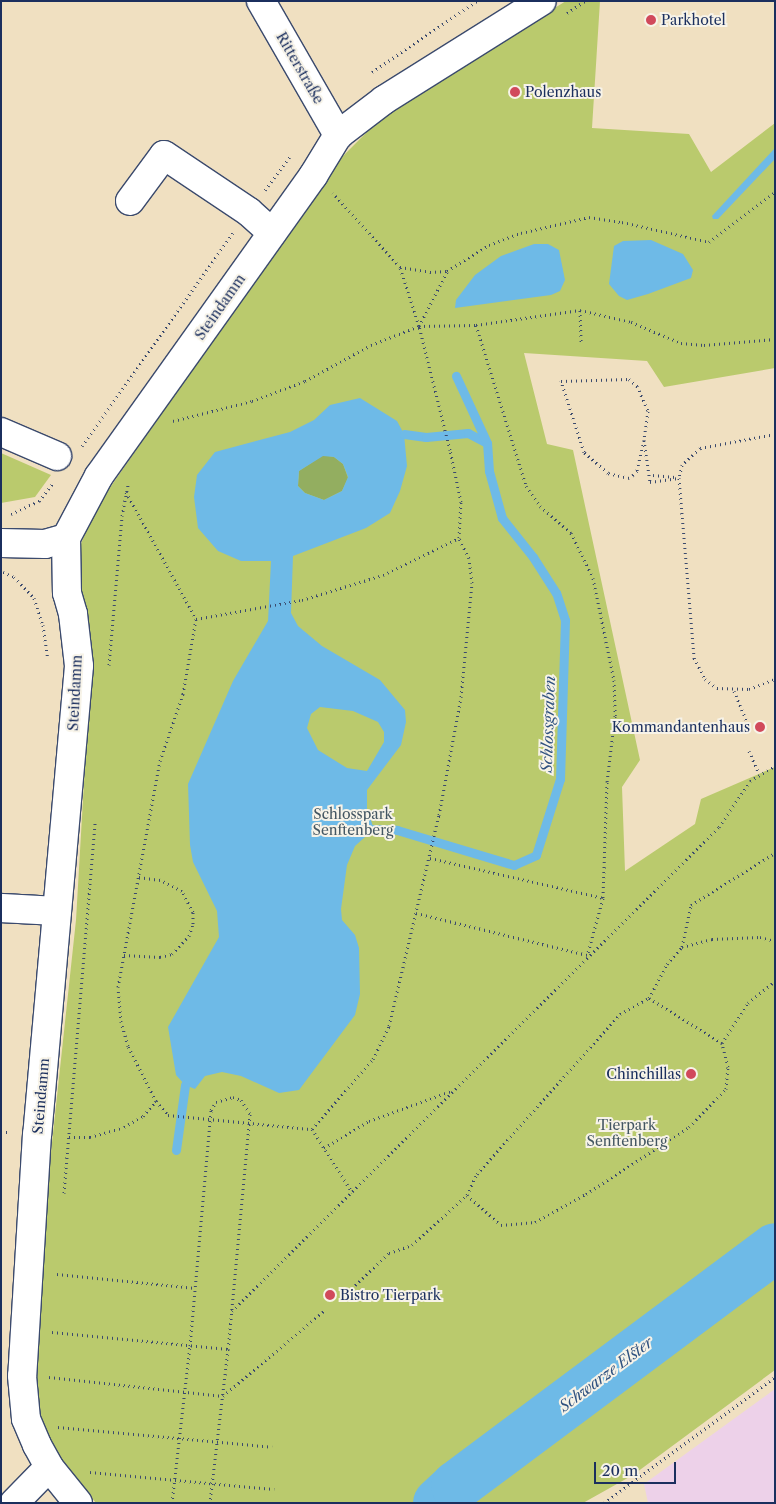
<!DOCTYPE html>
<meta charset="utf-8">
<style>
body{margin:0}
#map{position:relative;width:776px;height:1504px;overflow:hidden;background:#f0e0c1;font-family:"Libre Caslon Text",serif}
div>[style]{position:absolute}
.built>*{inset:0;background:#edd1e9}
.green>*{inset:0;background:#baca6d}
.forest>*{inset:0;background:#93ae60}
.water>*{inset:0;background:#6ebae7}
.stream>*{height:9px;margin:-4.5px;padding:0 4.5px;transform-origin:4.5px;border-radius:4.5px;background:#6ebae7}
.river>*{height:50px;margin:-25px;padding:0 25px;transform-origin:25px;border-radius:25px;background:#6ebae7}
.path>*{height:3px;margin-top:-1.5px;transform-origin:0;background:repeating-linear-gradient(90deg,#3b4a6d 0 1px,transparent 0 5px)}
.roads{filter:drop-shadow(1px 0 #3b4a6d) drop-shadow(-1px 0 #3b4a6d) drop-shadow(0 1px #3b4a6d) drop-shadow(0 -1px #3b4a6d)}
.minor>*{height:28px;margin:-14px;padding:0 14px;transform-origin:14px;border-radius:14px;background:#fff}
.dots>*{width:14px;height:14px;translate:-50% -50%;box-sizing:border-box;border:2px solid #f7f3e8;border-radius:50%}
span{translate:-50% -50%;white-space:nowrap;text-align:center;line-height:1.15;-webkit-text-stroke:4px #f7f3e8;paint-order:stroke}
.poi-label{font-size:14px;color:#1b2f5e}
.left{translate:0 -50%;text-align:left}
.right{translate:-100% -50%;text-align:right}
.street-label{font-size:14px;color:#1b2f5e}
.park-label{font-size:14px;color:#435662}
.water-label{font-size:15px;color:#305280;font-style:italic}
.frame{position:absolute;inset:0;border:2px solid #1b2f5e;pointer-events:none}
.scale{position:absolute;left:594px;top:1462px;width:82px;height:22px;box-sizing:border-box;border:2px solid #1b2f5e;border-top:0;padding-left:6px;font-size:15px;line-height:18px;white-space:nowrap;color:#1b2f5e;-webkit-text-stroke:4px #f7f3e8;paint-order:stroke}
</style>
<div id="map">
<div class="built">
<i style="clip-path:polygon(775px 1389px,775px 1503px,648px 1503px,644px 1484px)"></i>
</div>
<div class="green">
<i style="clip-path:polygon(566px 1px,600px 1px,592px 128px,689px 134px,711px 172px,775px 123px,775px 368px,664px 387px,647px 361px,524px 353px,547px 444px,573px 450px,640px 760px,622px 787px,625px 871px,695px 824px,701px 799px,775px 767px,775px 1370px,633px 1475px,583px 1503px,96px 1503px,59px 1459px,41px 1421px,35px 1364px,48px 1180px,76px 920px,92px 644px,79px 599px,76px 557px,89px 523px,109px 489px,335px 164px,391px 108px)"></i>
<i style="clip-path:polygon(1px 453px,51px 475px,35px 497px,1px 503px)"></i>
</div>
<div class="forest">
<i style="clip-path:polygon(323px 455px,334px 457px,343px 464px,348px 478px,342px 491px,324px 500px,305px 493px,298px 486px,299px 471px)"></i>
</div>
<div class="water">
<i style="clip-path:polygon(775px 148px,775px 159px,718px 219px,713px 219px,712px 216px)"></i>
<i style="clip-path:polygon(651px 240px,683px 254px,693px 270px,691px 278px,648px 294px,627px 300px,619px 296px,609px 284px,614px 246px,623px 241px)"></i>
<i style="clip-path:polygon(534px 244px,548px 244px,559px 250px,565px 280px,560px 291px,551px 295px,455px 308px,456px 300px,475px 275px,501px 256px)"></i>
<i style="clip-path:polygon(evenodd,360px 398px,397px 421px,404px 434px,407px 466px,400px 491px,390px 513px,366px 528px,293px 556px,291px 613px,298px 626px,322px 646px,380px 680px,405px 710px,406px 722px,401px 745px,367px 790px,367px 809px,374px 829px,355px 846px,347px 865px,341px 909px,342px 920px,355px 935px,359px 948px,360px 994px,355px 1015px,299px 1090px,279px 1093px,241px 1076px,222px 1072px,205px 1076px,195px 1089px,185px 1085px,176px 1075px,168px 1027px,219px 937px,217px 911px,193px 862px,190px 845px,188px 784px,233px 681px,268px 621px,271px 561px,241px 561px,218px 551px,198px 528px,194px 497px,197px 475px,215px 452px,290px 432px,314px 420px,330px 405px,360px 398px,323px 456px,334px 457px,343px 464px,348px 477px,342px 491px,324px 500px,305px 493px,298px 486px,299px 471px,323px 456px,360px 398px,320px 707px,353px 711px,378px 722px,384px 732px,384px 742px,367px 771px,347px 768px,318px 750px,307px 728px,311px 714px,320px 707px)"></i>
</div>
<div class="stream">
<i style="left:404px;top:434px;width:22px;rotate:8deg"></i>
<i style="left:426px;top:437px;width:42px;rotate:-5.4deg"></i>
<i style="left:468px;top:433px;width:21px;rotate:28deg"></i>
<i style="left:374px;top:829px;width:23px;rotate:2deg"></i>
<i style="left:397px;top:830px;width:122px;rotate:16.7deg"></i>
<i style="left:514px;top:865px;width:24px;rotate:-24deg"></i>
<i style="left:536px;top:855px;width:80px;rotate:-72.5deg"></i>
<i style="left:560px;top:779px;width:159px;rotate:-88.2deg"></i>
<i style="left:565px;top:620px;width:28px;rotate:-108deg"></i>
<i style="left:556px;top:593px;width:43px;rotate:-122.6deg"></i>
<i style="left:533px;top:557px;width:50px;rotate:-128.5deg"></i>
<i style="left:502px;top:518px;width:49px;rotate:-105.5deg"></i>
<i style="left:489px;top:471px;width:28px;rotate:-94deg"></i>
<i style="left:487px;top:443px;width:74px;rotate:-114.8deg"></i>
<i style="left:176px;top:1150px;width:66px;rotate:-82.1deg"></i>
</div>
<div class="river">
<i style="left:438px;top:1503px;width:25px;rotate:-43deg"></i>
<i style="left:456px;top:1486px;width:398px;rotate:-36.7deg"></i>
</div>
<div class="path">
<i style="left:567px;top:13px;width:22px;rotate:-34deg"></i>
<i style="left:372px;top:72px;width:127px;rotate:-34.1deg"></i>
<i style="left:265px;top:190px;width:44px;rotate:-53.4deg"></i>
<i style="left:400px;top:267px;width:30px;rotate:9deg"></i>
<i style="left:430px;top:272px;width:17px;rotate:-3deg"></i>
<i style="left:447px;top:271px;width:49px;rotate:-31.8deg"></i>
<i style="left:489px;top:245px;width:34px;rotate:-21deg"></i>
<i style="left:521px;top:233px;width:70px;rotate:-13.2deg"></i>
<i style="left:589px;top:217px;width:33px;rotate:9deg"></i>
<i style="left:622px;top:222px;width:89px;rotate:12.9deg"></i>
<i style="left:709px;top:242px;width:83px;rotate:-37.1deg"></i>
<i style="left:580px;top:310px;width:34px;rotate:88deg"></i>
<i style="left:476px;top:325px;width:169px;rotate:72.7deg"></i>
<i style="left:526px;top:486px;width:24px;rotate:55deg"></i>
<i style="left:540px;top:506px;width:41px;rotate:41.1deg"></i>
<i style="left:571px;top:533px;width:50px;rotate:63.9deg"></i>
<i style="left:593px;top:578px;width:104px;rotate:78.4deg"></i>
<i style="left:614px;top:680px;width:36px;rotate:88deg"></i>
<i style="left:615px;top:716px;width:66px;rotate:96.9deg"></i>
<i style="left:607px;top:782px;width:116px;rotate:92deg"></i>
<i style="left:603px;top:898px;width:57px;rotate:105.3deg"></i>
<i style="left:419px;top:326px;width:61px;rotate:-62.6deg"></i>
<i style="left:173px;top:421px;width:81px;rotate:-14.2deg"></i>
<i style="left:252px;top:401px;width:57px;rotate:-20.7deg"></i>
<i style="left:305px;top:381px;width:75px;rotate:-28.6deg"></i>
<i style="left:371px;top:345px;width:52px;rotate:-21.6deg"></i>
<i style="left:419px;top:326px;width:57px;rotate:-1deg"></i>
<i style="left:476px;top:325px;width:105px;rotate:-8.2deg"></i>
<i style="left:580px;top:310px;width:52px;rotate:13.2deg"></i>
<i style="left:631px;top:322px;width:54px;rotate:22.8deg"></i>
<i style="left:681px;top:343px;width:23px;rotate:5deg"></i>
<i style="left:704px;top:345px;width:71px;rotate:-4.8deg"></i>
<i style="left:775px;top:434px;width:76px;rotate:169.4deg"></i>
<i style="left:700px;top:448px;width:25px;rotate:137deg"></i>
<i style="left:682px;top:465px;width:13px;rotate:103deg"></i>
<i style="left:679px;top:478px;width:181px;rotate:85.2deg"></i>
<i style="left:694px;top:658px;width:24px;rotate:62deg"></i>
<i style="left:705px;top:679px;width:15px;rotate:37deg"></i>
<i style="left:717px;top:688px;width:32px;rotate:2deg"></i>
<i style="left:749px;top:689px;width:28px;rotate:-21deg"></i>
<i style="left:644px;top:440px;width:32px;rotate:103deg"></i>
<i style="left:637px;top:471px;width:6px;rotate:135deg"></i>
<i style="left:633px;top:475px;width:5px;rotate:143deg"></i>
<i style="left:629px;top:478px;width:22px;rotate:-167deg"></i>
<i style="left:608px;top:473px;width:32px;rotate:-139deg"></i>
<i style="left:584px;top:452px;width:75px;rotate:-107.9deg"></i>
<i style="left:561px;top:381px;width:68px;rotate:-1.7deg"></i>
<i style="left:629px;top:379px;width:11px;rotate:41deg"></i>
<i style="left:637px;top:386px;width:27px;rotate:66deg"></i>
<i style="left:648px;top:411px;width:29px;rotate:98deg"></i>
<i style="left:644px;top:440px;width:42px;rotate:81.9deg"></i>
<i style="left:650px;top:482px;width:29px;rotate:-8deg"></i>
<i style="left:82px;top:446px;width:261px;rotate:-54.7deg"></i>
<i style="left:653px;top:475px;width:22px;rotate:5deg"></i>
<i style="left:126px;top:492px;width:145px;rotate:61.1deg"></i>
<i style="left:196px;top:619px;width:108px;rotate:-10.2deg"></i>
<i style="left:302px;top:600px;width:85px;rotate:-17.2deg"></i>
<i style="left:383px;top:575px;width:85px;rotate:-26deg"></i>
<i style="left:11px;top:514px;width:31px;rotate:-25deg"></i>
<i style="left:39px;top:501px;width:23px;rotate:-52deg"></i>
<i style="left:3px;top:572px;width:12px;rotate:24deg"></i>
<i style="left:14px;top:577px;width:29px;rotate:46deg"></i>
<i style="left:34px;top:598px;width:28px;rotate:72deg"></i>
<i style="left:43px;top:625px;width:34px;rotate:82deg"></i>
<i style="left:109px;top:665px;width:150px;rotate:-85deg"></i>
<i style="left:122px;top:516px;width:32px;rotate:-79deg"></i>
<i style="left:734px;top:691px;width:34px;rotate:67deg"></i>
<i style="left:749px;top:751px;width:24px;rotate:66deg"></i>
<i style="left:430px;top:858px;width:178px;rotate:13deg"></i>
<i style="left:416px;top:913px;width:176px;rotate:13.8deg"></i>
<i style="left:682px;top:947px;width:43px;rotate:-77.9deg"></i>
<i style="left:691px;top:905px;width:99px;rotate:-31.8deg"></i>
<i style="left:124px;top:955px;width:36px;rotate:3deg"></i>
<i style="left:160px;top:957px;width:12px;rotate:-14deg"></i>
<i style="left:172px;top:954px;width:25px;rotate:-47deg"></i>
<i style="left:189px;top:936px;width:13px;rotate:-72deg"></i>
<i style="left:193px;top:924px;width:12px;rotate:-90deg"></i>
<i style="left:193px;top:912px;width:24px;rotate:-118deg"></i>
<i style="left:182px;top:891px;width:25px;rotate:-153deg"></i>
<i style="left:160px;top:880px;width:22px;rotate:-172deg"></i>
<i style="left:649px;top:998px;width:86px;rotate:31.7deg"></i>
<i style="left:156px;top:1101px;width:62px;rotate:-117deg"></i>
<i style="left:128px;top:1046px;width:25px;rotate:-106deg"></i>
<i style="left:121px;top:1022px;width:35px;rotate:-95deg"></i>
<i style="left:118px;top:987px;width:230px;rotate:-79.5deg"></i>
<i style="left:160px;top:761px;width:71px;rotate:-71.1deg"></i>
<i style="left:183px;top:694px;width:76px;rotate:-80.2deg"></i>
<i style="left:312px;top:1129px;width:93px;rotate:-48.9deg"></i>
<i style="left:373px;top:1059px;width:37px;rotate:-64deg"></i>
<i style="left:389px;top:1026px;width:217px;rotate:-76.7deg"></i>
<i style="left:439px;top:815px;width:120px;rotate:-79.4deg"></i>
<i style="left:461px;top:697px;width:115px;rotate:-84.5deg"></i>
<i style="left:472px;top:583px;width:25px;rotate:-97deg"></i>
<i style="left:469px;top:558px;width:22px;rotate:-117deg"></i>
<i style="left:459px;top:538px;width:36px;rotate:-87deg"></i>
<i style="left:461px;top:502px;width:53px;rotate:-101.9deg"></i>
<i style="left:450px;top:450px;width:128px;rotate:-104deg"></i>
<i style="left:419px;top:326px;width:62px;rotate:-107.9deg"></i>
<i style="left:400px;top:267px;width:100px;rotate:-132.2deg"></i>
<i style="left:312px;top:1129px;width:75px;rotate:57.6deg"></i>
<i style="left:1px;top:1132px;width:9px"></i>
<i style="left:69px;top:1137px;width:21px"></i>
<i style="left:90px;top:1137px;width:35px;rotate:-16deg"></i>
<i style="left:124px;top:1127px;width:22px;rotate:-30deg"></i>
<i style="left:143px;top:1116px;width:20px;rotate:-49deg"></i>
<i style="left:156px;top:1101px;width:18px;rotate:49deg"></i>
<i style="left:168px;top:1115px;width:145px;rotate:5.6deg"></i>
<i style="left:324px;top:1148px;width:52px;rotate:-31deg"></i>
<i style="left:369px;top:1121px;width:87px;rotate:-20.1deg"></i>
<i style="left:64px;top:1193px;width:373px;rotate:-85.2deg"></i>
<i style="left:467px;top:1195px;width:23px;rotate:-65deg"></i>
<i style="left:477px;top:1174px;width:215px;rotate:-48.2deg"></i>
<i style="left:620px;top:1014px;width:33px;rotate:-29deg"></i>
<i style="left:649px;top:998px;width:38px;rotate:-62deg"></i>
<i style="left:667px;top:964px;width:23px;rotate:-49deg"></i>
<i style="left:682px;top:947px;width:31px;rotate:-15deg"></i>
<i style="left:712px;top:939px;width:48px;rotate:-2.4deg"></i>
<i style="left:760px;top:937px;width:16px;rotate:15deg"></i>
<i style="left:57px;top:1274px;width:139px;rotate:5.8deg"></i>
<i style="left:348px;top:1292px;width:57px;rotate:-43.6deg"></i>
<i style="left:389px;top:1253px;width:24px;rotate:-19deg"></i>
<i style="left:412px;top:1245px;width:74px;rotate:-42.3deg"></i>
<i style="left:467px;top:1195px;width:45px;rotate:41.4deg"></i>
<i style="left:501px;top:1225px;width:34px;rotate:-5deg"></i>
<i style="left:535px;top:1222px;width:58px;rotate:-28.8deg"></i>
<i style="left:586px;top:1194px;width:123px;rotate:-33deg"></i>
<i style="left:689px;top:1127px;width:53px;rotate:-45.8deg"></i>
<i style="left:726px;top:1089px;width:22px;rotate:-85deg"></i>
<i style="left:728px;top:1067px;width:25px;rotate:-104deg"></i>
<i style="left:722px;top:1043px;width:48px;rotate:-57deg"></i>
<i style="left:748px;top:1003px;width:35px;rotate:-39deg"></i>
<i style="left:232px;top:1311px;width:687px;rotate:-44.82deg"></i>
<i style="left:719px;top:827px;width:55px;rotate:-56deg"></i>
<i style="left:750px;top:781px;width:29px;rotate:-31deg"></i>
<i style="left:52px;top:1332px;width:177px;rotate:5.5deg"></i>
<i style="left:49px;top:1377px;width:175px;rotate:6.2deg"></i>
<i style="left:223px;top:1396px;width:132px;rotate:-40.1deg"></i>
<i style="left:58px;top:1427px;width:215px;rotate:5.3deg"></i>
<i style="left:90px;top:1472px;width:185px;rotate:5.3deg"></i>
<i style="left:172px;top:1503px;width:158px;rotate:-83.5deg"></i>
<i style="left:190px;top:1346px;width:237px;rotate:-84.9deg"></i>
<i style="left:211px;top:1110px;width:9px;rotate:-58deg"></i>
<i style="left:216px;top:1102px;width:18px;rotate:-16deg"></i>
<i style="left:233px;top:1097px;width:9px;rotate:21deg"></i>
<i style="left:241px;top:1100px;width:17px;rotate:57deg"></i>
<i style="left:250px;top:1114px;width:236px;rotate:95.3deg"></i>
<i style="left:228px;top:1349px;width:155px;rotate:96.7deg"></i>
<i style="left:604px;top:1503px;width:212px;rotate:-36.4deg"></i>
</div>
<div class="roads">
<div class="minor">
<i style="left:261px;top:1px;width:155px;rotate:60.1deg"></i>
<i style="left:130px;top:201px;width:57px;rotate:-53.5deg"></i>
<i style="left:164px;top:155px;width:102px;rotate:33.8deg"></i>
<i style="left:249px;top:212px;width:31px;rotate:42deg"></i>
<i style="left:1px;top:432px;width:61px;rotate:23.2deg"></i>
<i style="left:66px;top:538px;width:55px;rotate:89deg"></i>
<i style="left:67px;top:593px;width:22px;rotate:74deg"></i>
<i style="left:73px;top:614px;width:52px;rotate:83.4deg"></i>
<i style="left:79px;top:666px;width:470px;rotate:95.1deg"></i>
<i style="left:37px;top:1134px;width:242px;rotate:93.5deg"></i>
<i style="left:22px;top:1376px;width:43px;rotate:84.7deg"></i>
<i style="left:26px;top:1419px;width:28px;rotate:67deg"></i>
<i style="left:37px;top:1445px;width:25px;rotate:61deg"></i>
<i style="left:49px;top:1467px;width:46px;rotate:51.1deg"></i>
<i style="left:66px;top:538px;width:70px;rotate:-62deg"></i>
<i style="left:99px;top:476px;width:369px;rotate:-54.5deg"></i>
<i style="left:313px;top:176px;width:48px;rotate:-58.6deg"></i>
<i style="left:338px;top:135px;width:58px;rotate:-37.3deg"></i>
<i style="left:384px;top:100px;width:186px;rotate:-32.1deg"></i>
<i style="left:1px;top:543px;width:44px;rotate:1.3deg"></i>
<i style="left:45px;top:544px;width:22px;rotate:-16deg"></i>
<i style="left:1px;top:908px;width:56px;rotate:3.1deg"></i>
<i style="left:14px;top:1503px;width:50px;rotate:-45.8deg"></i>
</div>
</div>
<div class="dots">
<i style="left:651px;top:20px;background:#d1495b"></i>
<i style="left:515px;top:92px;background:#d1495b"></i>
<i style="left:760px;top:727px;background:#d1495b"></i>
<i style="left:691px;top:1074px;background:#d1495b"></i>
<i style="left:330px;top:1295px;background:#d1495b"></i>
</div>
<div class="poi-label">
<span class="left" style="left:661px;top:20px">Parkhotel</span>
<span class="left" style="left:525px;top:92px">Polenzhaus</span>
<span class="right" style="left:750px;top:727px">Kommandantenhaus</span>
<span class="right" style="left:681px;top:1074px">Chinchillas</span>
<span class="left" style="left:340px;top:1295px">Bistro Tierpark</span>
</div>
<div class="street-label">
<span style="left:300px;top:68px;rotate:60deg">Ritterstraße</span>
<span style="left:220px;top:307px;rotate:-55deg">Steindamm</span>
<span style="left:75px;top:693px;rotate:-87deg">Steindamm</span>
<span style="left:41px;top:1096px;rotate:-85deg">Steindamm</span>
</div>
<div class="park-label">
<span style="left:353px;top:822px">Schlosspark<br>Senftenberg</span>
<span style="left:627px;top:1133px">Tierpark<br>Senftenberg</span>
</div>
<div class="water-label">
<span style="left:548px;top:724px;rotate:-88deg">Schlossgraben</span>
<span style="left:606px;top:1374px;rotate:-37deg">Schwarze Elster</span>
</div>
<div class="frame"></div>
<div class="scale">20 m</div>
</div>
